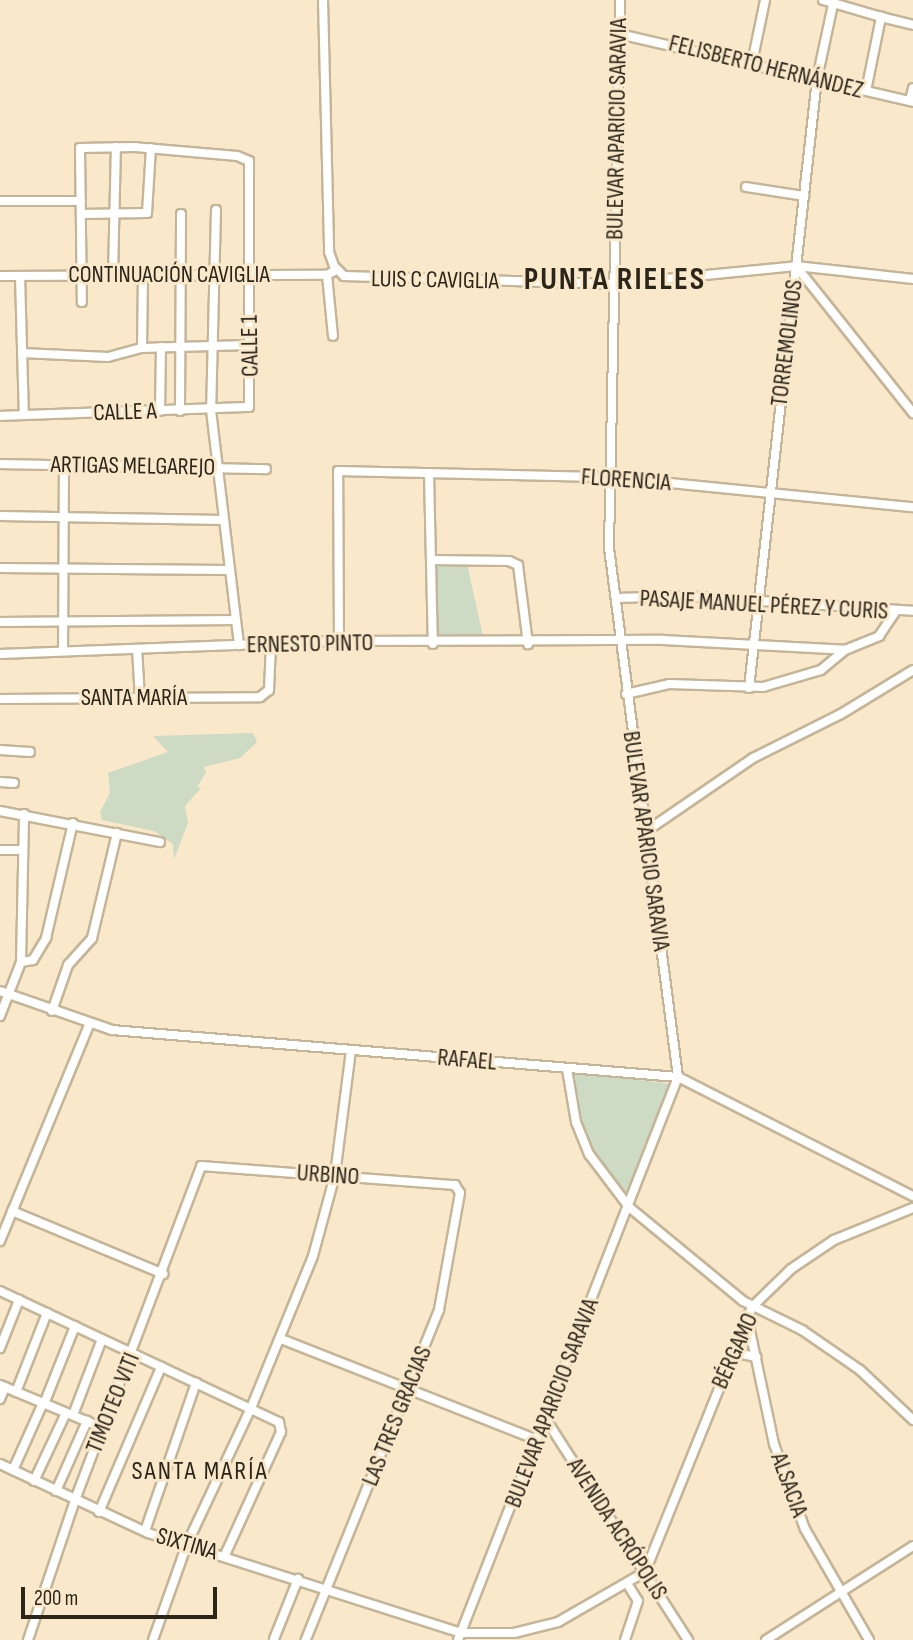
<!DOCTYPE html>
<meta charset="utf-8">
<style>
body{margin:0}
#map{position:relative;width:913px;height:1640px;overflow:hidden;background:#f9e8ca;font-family:"Sofia Sans Condensed",sans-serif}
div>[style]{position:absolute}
.green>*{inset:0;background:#cddac4}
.roads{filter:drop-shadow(2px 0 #c5b598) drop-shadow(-2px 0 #c5b598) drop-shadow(0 2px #c5b598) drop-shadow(0 -2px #c5b598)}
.minor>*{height:8px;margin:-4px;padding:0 4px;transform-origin:4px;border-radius:4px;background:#fff}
span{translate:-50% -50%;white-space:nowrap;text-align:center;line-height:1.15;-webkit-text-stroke:6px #f9e8ca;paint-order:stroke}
.street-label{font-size:24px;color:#2b251a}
.neighbourhood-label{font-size:26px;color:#2b251a;letter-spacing:2px}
.district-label{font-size:32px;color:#2b251a;font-weight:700;letter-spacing:2px}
.scale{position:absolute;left:21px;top:1587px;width:196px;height:32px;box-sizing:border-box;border:4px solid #2b251a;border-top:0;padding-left:9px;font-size:21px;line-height:24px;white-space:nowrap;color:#2b251a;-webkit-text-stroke:5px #f9e8ca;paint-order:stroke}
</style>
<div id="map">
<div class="green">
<i style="clip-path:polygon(435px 563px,467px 564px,484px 641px,435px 638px)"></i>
<i style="clip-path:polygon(253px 733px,257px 742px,240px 758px,204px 767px,206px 772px,197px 787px,201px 788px,185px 806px,188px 823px,174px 859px,173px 844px,154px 831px,102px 820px,100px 812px,110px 793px,108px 773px,168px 752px,153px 736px)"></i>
<i style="clip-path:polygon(576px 1072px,671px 1084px,628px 1194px,605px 1172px,590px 1148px,579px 1120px,572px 1076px)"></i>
</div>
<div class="roads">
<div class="minor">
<i style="left:323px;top:0;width:252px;rotate:88.6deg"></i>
<i style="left:329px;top:252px;width:15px;rotate:70deg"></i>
<i style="left:334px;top:266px;width:14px;rotate:45deg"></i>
<i style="left:344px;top:276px;width:270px;rotate:1.7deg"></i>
<i style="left:614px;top:284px;width:183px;rotate:-5.6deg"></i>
<i style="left:796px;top:266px;width:118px;rotate:6.3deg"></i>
<i style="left:823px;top:0;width:60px;rotate:16.3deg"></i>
<i style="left:619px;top:34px;width:302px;rotate:13deg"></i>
<i style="left:752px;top:63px;width:64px;rotate:-78.3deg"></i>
<i style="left:866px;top:91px;width:76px;rotate:-78.5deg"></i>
<i style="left:881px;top:17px;width:33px;rotate:14deg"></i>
<i style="left:910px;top:101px;width:13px;rotate:-77deg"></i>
<i style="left:746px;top:187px;width:59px;rotate:8.8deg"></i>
<i style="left:0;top:201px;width:81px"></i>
<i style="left:216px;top:210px;width:200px;rotate:91.4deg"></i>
<i style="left:211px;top:410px;width:237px;rotate:83.2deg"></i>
<i style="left:81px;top:214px;width:66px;rotate:-0.9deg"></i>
<i style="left:147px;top:213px;width:65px;rotate:-86.5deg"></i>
<i style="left:796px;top:266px;width:188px;rotate:51.5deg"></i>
<i style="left:327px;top:275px;width:61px;rotate:84.4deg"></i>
<i style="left:0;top:276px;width:327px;rotate:-0.2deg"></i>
<i style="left:327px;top:275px;width:10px;rotate:-29deg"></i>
<i style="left:20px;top:276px;width:139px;rotate:88.4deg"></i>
<i style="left:113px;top:276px;width:129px;rotate:-88.7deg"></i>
<i style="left:142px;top:348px;width:72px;rotate:-89.2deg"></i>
<i style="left:22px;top:353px;width:86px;rotate:2.7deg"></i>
<i style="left:108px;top:357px;width:34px;rotate:-15deg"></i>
<i style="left:141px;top:348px;width:108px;rotate:-1.6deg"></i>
<i style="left:160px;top:411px;width:64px;rotate:-89.1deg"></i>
<i style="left:180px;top:411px;width:197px;rotate:-89.7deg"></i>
<i style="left:0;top:416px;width:249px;rotate:-2.1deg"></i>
<i style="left:249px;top:407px;width:246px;rotate:-90deg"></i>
<i style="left:249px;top:161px;width:13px;rotate:-157deg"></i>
<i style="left:237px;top:156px;width:102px;rotate:-175deg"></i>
<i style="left:135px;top:147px;width:55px;rotate:179deg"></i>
<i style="left:80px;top:148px;width:154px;rotate:89.3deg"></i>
<i style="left:0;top:464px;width:266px;rotate:1.1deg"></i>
<i style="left:429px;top:474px;width:170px;rotate:88.7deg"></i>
<i style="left:0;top:516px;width:223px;rotate:1deg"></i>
<i style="left:431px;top:560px;width:78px;rotate:0.7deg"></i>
<i style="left:509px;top:561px;width:10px;rotate:24deg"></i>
<i style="left:518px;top:565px;width:80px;rotate:82.8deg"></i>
<i style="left:0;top:568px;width:227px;rotate:0.5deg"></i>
<i style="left:616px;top:598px;width:67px;rotate:-1.7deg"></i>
<i style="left:683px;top:596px;width:230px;rotate:3.7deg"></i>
<i style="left:0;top:622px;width:233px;rotate:-0.5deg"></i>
<i style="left:339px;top:641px;width:170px;rotate:-90.3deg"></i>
<i style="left:338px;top:471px;width:272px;rotate:1.3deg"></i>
<i style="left:610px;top:477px;width:304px;rotate:5.7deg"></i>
<i style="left:137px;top:649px;width:49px;rotate:86.5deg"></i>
<i style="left:63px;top:651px;width:186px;rotate:-89.7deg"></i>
<i style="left:0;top:654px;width:339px;rotate:-2.2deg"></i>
<i style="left:339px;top:641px;width:324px;rotate:-0.2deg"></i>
<i style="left:663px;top:640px;width:182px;rotate:3.1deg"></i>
<i style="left:749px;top:688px;width:613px;rotate:-83.63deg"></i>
<i style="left:817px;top:79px;width:81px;rotate:-77.9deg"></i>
<i style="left:626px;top:694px;width:44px;rotate:-13.1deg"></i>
<i style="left:669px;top:684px;width:94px;rotate:1.8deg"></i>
<i style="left:763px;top:687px;width:60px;rotate:-16.3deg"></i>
<i style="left:821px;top:670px;width:31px;rotate:-40deg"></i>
<i style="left:845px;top:650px;width:37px;rotate:-22deg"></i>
<i style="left:879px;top:636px;width:29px;rotate:-56deg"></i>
<i style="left:0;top:699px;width:260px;rotate:-0.4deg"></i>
<i style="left:260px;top:697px;width:11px;rotate:-38deg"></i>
<i style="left:269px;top:690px;width:46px;rotate:-87.5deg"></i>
<i style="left:0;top:750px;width:30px;rotate:4deg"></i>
<i style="left:0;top:782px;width:14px;rotate:4deg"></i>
<i style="left:0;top:811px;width:163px;rotate:11deg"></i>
<i style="left:645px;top:832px;width:131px;rotate:-34.4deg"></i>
<i style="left:753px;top:758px;width:98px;rotate:-26.6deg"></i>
<i style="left:841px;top:714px;width:84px;rotate:-31.4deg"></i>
<i style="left:0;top:850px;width:23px"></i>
<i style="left:21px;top:962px;width:12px;rotate:-9deg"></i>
<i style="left:33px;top:960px;width:26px;rotate:-59deg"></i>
<i style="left:46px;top:938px;width:118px;rotate:-76.8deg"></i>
<i style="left:0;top:991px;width:119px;rotate:19.2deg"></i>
<i style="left:112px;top:1030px;width:568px;rotate:4.75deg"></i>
<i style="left:678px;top:1077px;width:263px;rotate:26.9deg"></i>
<i style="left:52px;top:1011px;width:49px;rotate:-70.8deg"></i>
<i style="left:68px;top:965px;width:36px;rotate:-48deg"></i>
<i style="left:92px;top:938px;width:108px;rotate:-76.6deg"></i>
<i style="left:0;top:1016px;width:58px;rotate:-68.7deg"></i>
<i style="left:21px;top:962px;width:148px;rotate:-88.8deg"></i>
<i style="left:567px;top:1069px;width:54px;rotate:80.4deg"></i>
<i style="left:576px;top:1122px;width:35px;rotate:68deg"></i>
<i style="left:589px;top:1154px;width:66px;rotate:53deg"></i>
<i style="left:629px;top:1207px;width:148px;rotate:39.5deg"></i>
<i style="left:743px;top:1301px;width:66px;rotate:26.2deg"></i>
<i style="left:802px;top:1330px;width:70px;rotate:34.6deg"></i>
<i style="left:860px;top:1370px;width:73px;rotate:43.3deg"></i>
<i style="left:12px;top:1211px;width:164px;rotate:22.6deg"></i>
<i style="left:0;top:1241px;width:234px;rotate:-67.6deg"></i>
<i style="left:0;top:1291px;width:308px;rotate:25.2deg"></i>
<i style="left:279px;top:1422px;width:10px;rotate:79deg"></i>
<i style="left:281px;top:1432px;width:135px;rotate:114.5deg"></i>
<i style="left:747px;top:1316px;width:131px;rotate:78.1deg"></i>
<i style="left:774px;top:1444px;width:90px;rotate:70deg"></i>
<i style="left:805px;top:1529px;width:128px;rotate:60deg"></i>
<i style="left:281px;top:1339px;width:275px;rotate:21.5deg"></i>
<i style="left:0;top:1348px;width:52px;rotate:-68.4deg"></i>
<i style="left:732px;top:1352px;width:25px;rotate:12deg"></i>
<i style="left:0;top:1385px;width:112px;rotate:22.7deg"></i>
<i style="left:16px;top:1392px;width:85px;rotate:-68.6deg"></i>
<i style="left:0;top:1399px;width:13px;rotate:-67deg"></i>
<i style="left:44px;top:1404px;width:84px;rotate:-68.3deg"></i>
<i style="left:73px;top:1415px;width:81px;rotate:-69.1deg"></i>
<i style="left:545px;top:1418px;width:264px;rotate:57.2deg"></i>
<i style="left:0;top:1464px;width:163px;rotate:25deg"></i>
<i style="left:148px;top:1533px;width:329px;rotate:17.7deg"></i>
<i style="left:461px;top:1633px;width:53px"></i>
<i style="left:514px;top:1633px;width:45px;rotate:-14deg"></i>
<i style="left:558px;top:1622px;width:100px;rotate:-29.9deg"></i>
<i style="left:645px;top:1572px;width:286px;rotate:-68deg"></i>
<i style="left:752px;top:1307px;width:54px;rotate:-44.3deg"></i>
<i style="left:791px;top:1269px;width:52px;rotate:-34deg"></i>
<i style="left:834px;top:1240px;width:85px;rotate:-22.1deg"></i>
<i style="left:13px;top:1470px;width:73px;rotate:-65.9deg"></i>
<i style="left:34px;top:1481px;width:75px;rotate:-64.8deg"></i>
<i style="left:56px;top:1491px;width:77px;rotate:-66.1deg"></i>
<i style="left:99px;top:1512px;width:158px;rotate:-66.8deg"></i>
<i style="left:145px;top:1531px;width:157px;rotate:-71deg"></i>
<i style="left:274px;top:1639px;width:65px;rotate:-68.2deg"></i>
<i style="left:28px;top:1640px;width:148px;rotate:-71.4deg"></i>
<i style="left:75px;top:1500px;width:357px;rotate:-69.3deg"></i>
<i style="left:201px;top:1166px;width:255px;rotate:4.3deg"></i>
<i style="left:455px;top:1185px;width:9px;rotate:58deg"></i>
<i style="left:460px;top:1193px;width:119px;rotate:100.2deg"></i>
<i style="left:439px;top:1310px;width:356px;rotate:112deg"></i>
<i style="left:153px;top:1640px;width:102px;rotate:-70.5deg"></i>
<i style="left:187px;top:1544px;width:150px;rotate:-64.8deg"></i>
<i style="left:251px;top:1408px;width:164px;rotate:-67.8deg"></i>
<i style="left:313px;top:1256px;width:84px;rotate:-74.8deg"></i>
<i style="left:335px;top:1175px;width:126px;rotate:-82.7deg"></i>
<i style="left:458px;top:1640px;width:604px;rotate:-68.66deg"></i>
<i style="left:678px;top:1077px;width:533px;rotate:-97.43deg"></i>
<i style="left:609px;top:548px;width:548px;rotate:-88.85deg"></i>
<i style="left:625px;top:1640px;width:41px;rotate:-71.6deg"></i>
<i style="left:638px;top:1601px;width:19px;rotate:-122deg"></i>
<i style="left:766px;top:1640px;width:174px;rotate:-32.6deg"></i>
</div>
</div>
<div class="street-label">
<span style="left:766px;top:67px;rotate:14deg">FELISBERTO HERNÁNDEZ</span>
<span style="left:617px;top:129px;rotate:-89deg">BULEVAR APARICIO SARAVIA</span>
<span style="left:169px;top:275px">CONTINUACIÓN CAVIGLIA</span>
<span style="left:435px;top:280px;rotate:1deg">LUIS C CAVIGLIA</span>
<span style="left:787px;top:343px;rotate:-83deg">TORREMOLINOS</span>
<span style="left:250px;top:346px;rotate:-91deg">CALLE 1</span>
<span style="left:125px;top:412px;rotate:-2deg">CALLE A</span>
<span style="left:133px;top:466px;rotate:1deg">ARTIGAS MELGAREJO</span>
<span style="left:626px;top:480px;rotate:4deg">FLORENCIA</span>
<span style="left:764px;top:605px;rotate:3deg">PASAJE MANUEL PÉREZ Y CURIS</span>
<span style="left:310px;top:644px;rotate:-1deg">ERNESTO PINTO</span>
<span style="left:134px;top:698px">SANTA MARÍA</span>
<span style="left:646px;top:841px;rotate:82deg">BULEVAR APARICIO SARAVIA</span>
<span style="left:467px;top:1060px;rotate:5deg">RAFAEL</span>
<span style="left:328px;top:1175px;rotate:4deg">URBINO</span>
<span style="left:735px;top:1351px;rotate:-66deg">BÉRGAMO</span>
<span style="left:113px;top:1403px;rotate:-68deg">TIMOTEO VITI</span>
<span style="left:552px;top:1403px;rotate:-69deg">BULEVAR APARICIO SARAVIA</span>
<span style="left:397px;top:1416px;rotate:-68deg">LAS TRES GRACIAS</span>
<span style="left:789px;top:1485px;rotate:70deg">ALSACIA</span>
<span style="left:617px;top:1529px;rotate:57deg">AVENIDA ACRÓPOLIS</span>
<span style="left:187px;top:1544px;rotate:16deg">SIXTINA</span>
</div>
<div class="neighbourhood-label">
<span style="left:200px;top:1472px">SANTA MARÍA</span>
</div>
<div class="district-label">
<span style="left:615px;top:280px">PUNTA RIELES</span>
</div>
<div class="scale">200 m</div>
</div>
